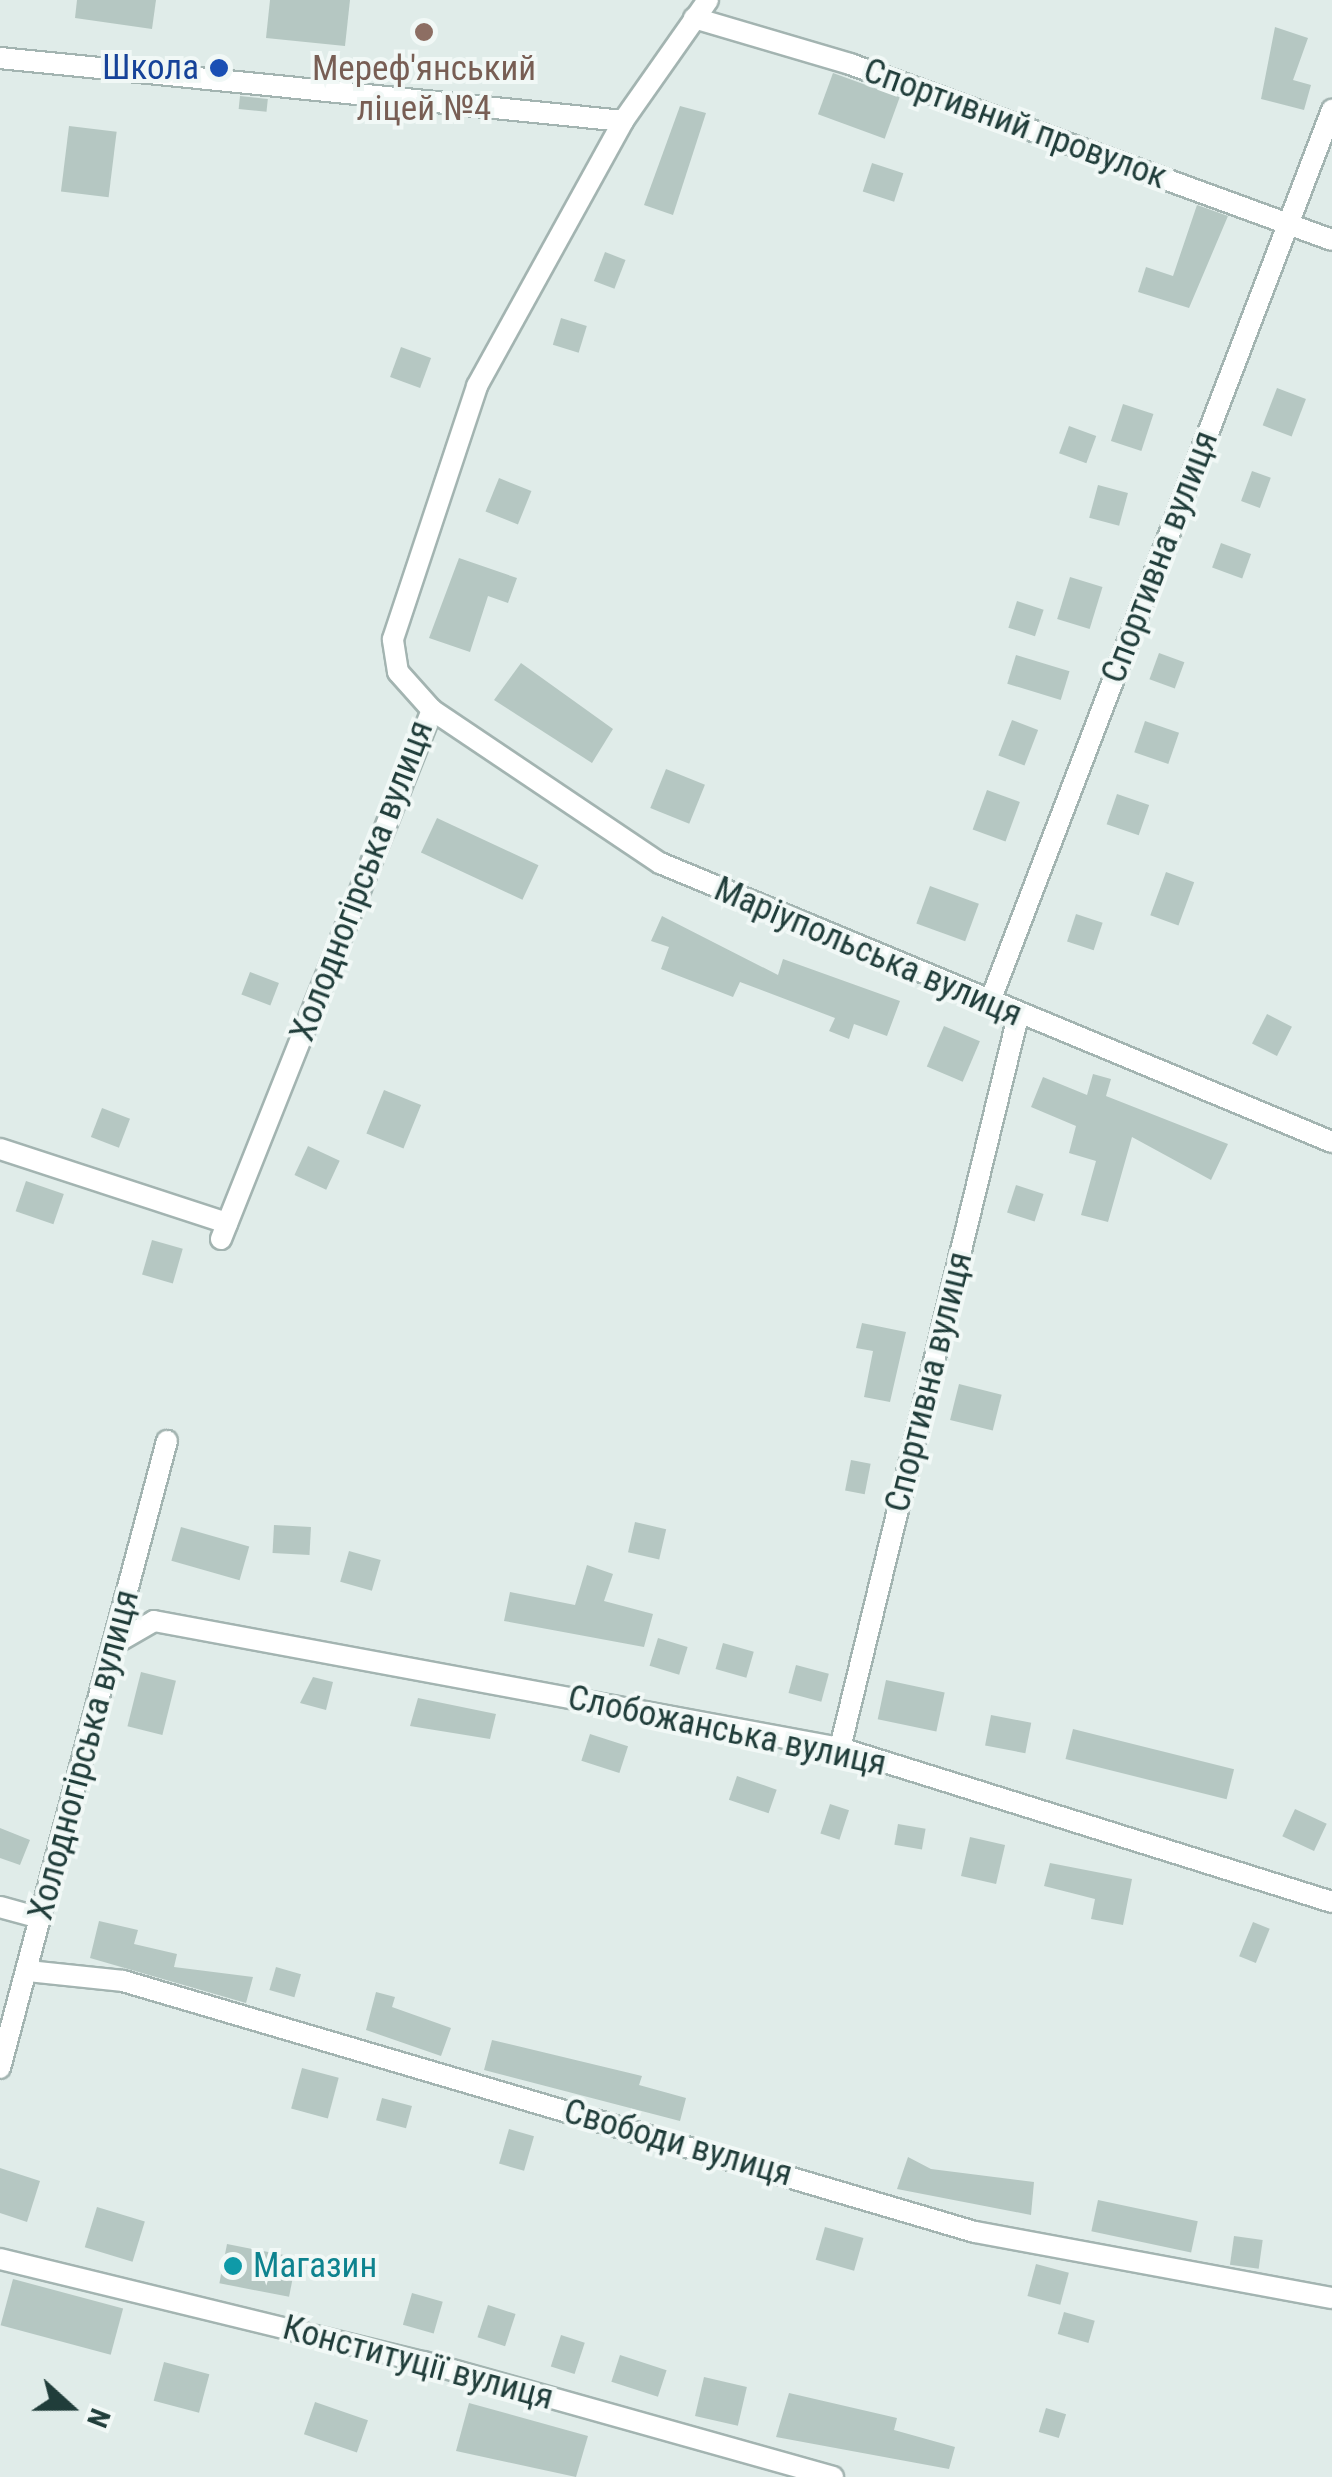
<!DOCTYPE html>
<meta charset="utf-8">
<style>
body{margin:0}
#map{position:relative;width:1332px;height:2477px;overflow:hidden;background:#e0ece9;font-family:"Roboto Condensed",sans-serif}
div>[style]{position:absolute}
.building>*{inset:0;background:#b5c7c2;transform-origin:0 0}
.roads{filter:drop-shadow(2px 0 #a3b4b1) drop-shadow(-2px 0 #a3b4b1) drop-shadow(0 2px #a3b4b1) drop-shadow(0 -2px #a3b4b1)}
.street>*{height:20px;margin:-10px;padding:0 10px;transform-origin:10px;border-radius:10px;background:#fff}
.dots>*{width:28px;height:28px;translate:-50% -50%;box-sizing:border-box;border:5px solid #f1f8f6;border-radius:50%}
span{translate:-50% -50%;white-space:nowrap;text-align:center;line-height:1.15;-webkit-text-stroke:8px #f1f8f6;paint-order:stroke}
.transit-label{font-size:35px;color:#164399}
.right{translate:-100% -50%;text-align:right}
.education-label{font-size:35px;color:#785e54}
.street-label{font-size:35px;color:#203d3a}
.culture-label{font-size:35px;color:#0d838f}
.left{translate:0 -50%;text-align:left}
.north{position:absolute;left:20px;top:2357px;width:100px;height:100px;-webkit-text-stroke:8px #f1f8f6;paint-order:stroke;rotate:111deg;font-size:28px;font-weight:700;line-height:40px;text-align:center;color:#203d3a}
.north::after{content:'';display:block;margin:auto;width:35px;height:45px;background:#203d3a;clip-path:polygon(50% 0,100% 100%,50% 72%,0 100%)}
</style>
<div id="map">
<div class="building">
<i style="clip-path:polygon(77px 0,156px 0,152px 29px,75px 18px)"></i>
<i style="clip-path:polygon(270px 0,350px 0,345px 46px,266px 38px)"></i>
<i style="clip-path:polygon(1275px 27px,1308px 38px,1293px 80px,1311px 85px,1304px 110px,1261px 99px)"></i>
<i style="left:833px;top:73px;width:71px;height:44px;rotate:20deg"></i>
<i style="left:240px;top:96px;width:28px;height:13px;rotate:6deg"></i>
<i style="clip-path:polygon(680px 106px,706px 113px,673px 215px,644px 205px)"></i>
<i style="left:69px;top:126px;width:48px;height:66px;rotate:7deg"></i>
<i style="left:872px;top:163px;width:33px;height:30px;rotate:18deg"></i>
<i style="clip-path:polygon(1197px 205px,1228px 216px,1189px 308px,1138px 292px,1146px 267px,1173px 276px)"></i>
<i style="left:605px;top:252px;width:22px;height:31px;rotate:21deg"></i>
<i style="left:561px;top:318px;width:27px;height:28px;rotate:17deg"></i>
<i style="left:401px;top:347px;width:32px;height:32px;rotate:20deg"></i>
<i style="left:1277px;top:388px;width:31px;height:40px;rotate:21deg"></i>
<i style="left:1123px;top:404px;width:32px;height:39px;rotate:18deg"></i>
<i style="left:1069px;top:426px;width:29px;height:29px;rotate:20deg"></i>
<i style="left:1252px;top:471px;width:20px;height:32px;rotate:20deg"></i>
<i style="left:499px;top:478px;width:35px;height:36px;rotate:22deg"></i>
<i style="left:1098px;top:485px;width:31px;height:34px;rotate:15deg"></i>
<i style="left:1221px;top:543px;width:32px;height:26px;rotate:20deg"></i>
<i style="clip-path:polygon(459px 558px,517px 578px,508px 603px,488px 596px,470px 652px,429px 638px)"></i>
<i style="left:1070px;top:577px;width:34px;height:44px;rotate:17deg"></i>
<i style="left:1017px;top:601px;width:28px;height:28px;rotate:18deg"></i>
<i style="left:1159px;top:653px;width:27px;height:28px;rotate:20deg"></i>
<i style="left:1016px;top:655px;width:56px;height:30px;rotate:17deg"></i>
<i style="clip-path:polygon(521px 663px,613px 729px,592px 763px,494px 700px)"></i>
<i style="left:1012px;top:720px;width:28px;height:38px;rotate:21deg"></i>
<i style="left:1145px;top:721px;width:36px;height:33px;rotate:19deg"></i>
<i style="left:666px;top:769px;width:42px;height:42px;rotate:22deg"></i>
<i style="left:987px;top:790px;width:35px;height:42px;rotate:20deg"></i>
<i style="left:1117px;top:794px;width:34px;height:32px;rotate:19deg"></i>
<i style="left:437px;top:818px;width:112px;height:38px;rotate:25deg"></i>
<i style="left:1166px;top:872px;width:30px;height:46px;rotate:20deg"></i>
<i style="left:930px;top:886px;width:52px;height:40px;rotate:20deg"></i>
<i style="left:1076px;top:914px;width:28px;height:29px;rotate:18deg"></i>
<i style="clip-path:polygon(662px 916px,778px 975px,783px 959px,900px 1001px,887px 1036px,854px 1024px,849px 1039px,829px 1031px,835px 1018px,740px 982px,733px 997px,661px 969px,669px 947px,651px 941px)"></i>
<i style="left:250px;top:972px;width:31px;height:24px;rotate:21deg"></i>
<i style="left:1267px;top:1014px;width:28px;height:33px;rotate:27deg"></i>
<i style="left:944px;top:1026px;width:39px;height:44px;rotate:23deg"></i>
<i style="clip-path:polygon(1093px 1074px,1111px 1079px,1106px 1096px,1228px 1144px,1211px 1180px,1132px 1137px,1108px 1222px,1081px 1215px,1096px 1161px,1069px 1153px,1076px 1126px,1031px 1107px,1043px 1077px,1087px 1095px)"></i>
<i style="left:384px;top:1090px;width:40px;height:47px;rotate:22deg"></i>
<i style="left:102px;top:1108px;width:30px;height:31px;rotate:21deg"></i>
<i style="left:308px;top:1146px;width:35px;height:32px;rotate:25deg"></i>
<i style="left:26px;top:1181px;width:40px;height:32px;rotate:19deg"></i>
<i style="left:1016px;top:1185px;width:29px;height:29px;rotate:18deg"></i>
<i style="left:152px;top:1240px;width:32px;height:36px;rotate:16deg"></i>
<i style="clip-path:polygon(862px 1323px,906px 1332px,890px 1402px,864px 1397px,873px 1351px,856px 1348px)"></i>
<i style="left:959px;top:1384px;width:44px;height:37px;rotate:14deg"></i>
<i style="left:851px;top:1460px;width:20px;height:31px;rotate:11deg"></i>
<i style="left:635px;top:1522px;width:32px;height:31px;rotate:13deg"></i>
<i style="left:274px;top:1525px;width:37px;height:28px;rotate:3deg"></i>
<i style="left:181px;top:1527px;width:71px;height:35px;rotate:16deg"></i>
<i style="left:349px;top:1551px;width:33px;height:32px;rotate:16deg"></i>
<i style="clip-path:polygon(587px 1565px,613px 1574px,604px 1601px,653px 1614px,644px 1647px,504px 1621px,510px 1592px,575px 1605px)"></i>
<i style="left:658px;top:1638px;width:31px;height:29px;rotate:17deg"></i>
<i style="left:723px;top:1643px;width:32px;height:27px;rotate:16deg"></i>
<i style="left:796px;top:1665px;width:34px;height:29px;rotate:15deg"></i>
<i style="left:141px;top:1672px;width:36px;height:56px;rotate:14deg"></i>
<i style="clip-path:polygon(313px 1677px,333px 1682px,326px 1710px,300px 1703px)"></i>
<i style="left:886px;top:1680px;width:60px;height:40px;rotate:12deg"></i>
<i style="clip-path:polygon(418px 1698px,496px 1714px,490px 1739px,410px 1726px)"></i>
<i style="left:991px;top:1715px;width:41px;height:31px;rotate:11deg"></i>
<i style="left:1073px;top:1729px;width:166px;height:31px;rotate:14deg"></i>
<i style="left:590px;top:1734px;width:40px;height:28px;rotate:18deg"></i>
<i style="left:737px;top:1776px;width:42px;height:25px;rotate:19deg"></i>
<i style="left:830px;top:1804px;width:20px;height:31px;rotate:18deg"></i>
<i style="left:1295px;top:1809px;width:35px;height:30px;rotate:25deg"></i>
<i style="left:898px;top:1824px;width:28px;height:21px;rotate:10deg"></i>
<i style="clip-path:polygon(0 1828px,30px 1840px,20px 1865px,0 1858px)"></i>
<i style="left:970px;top:1837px;width:36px;height:40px;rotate:13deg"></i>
<i style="clip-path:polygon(1050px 1863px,1132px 1879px,1123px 1925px,1091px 1919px,1095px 1899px,1044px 1886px)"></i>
<i style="clip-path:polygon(99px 1921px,138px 1930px,134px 1944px,177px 1954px,174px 1967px,253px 1977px,246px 2003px,90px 1958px)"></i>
<i style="left:1253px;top:1922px;width:18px;height:37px;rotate:22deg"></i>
<i style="left:276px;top:1967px;width:26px;height:24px;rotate:16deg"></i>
<i style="clip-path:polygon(376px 1992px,395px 1997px,392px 2007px,451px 2028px,441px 2056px,366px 2030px)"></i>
<i style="clip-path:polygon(492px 2040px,642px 2076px,639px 2085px,686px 2098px,680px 2121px,484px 2070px)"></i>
<i style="left:302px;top:2068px;width:38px;height:42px;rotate:15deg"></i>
<i style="left:382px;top:2098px;width:31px;height:23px;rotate:15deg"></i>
<i style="left:509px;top:2129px;width:26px;height:36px;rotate:16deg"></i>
<i style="clip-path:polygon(908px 2157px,931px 2169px,1034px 2182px,1031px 2215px,897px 2189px)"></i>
<i style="clip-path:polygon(0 2168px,40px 2181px,27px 2222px,0 2213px)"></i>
<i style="left:1098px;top:2200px;width:102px;height:32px;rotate:12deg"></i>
<i style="left:97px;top:2207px;width:50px;height:42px;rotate:17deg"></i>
<i style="left:825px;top:2227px;width:40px;height:34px;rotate:16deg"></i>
<i style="left:1234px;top:2236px;width:29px;height:29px;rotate:8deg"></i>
<i style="left:227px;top:2244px;width:71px;height:40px;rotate:11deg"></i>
<i style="left:1036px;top:2264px;width:34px;height:33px;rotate:15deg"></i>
<i style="left:13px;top:2279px;width:114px;height:48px;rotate:15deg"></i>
<i style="left:412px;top:2293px;width:32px;height:33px;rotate:16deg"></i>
<i style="left:488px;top:2305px;width:29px;height:34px;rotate:18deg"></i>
<i style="left:1064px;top:2312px;width:32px;height:23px;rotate:16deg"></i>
<i style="left:561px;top:2335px;width:25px;height:33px;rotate:18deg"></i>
<i style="left:620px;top:2355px;width:49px;height:28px;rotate:18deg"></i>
<i style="left:164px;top:2362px;width:47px;height:40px;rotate:15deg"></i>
<i style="left:704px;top:2377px;width:44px;height:40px;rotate:13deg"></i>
<i style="clip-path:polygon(789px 2393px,897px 2418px,894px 2430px,955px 2447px,949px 2469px,776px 2437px)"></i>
<i style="left:315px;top:2402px;width:56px;height:34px;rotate:19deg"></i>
<i style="clip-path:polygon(469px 2403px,588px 2436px,576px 2477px,456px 2451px)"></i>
<i style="left:1046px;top:2408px;width:21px;height:25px;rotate:17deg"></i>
</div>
<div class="roads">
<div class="street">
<i style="left:694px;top:18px;width:163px;rotate:16.4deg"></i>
<i style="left:850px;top:64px;width:513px;rotate:20.06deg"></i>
<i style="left:0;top:58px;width:626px;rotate:5.77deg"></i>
<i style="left:432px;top:710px;width:275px;rotate:33.9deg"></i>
<i style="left:660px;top:863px;width:728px;rotate:22.55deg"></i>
<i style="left:989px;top:1004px;width:958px;rotate:-69.01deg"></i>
<i style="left:0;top:1149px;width:239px;rotate:18.1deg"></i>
<i style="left:221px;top:1239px;width:570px;rotate:-68.25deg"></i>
<i style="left:432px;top:710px;width:51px;rotate:-131.8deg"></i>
<i style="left:398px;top:672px;width:33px;rotate:-99deg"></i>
<i style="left:393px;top:639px;width:267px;rotate:-71.6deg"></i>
<i style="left:477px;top:386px;width:303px;rotate:-61.1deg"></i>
<i style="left:623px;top:121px;width:148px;rotate:-54.9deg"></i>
<i style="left:114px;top:1644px;width:46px;rotate:-29.9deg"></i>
<i style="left:154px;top:1621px;width:698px;rotate:10.49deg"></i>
<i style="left:840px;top:1748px;width:516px;rotate:17.38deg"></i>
<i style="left:840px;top:1748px;width:753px;rotate:-76.33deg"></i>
<i style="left:0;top:1907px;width:41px;rotate:15.4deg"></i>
<i style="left:28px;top:1971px;width:96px;rotate:6deg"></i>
<i style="left:123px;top:1981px;width:888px;rotate:16.42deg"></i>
<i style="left:975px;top:2232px;width:363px;rotate:10.5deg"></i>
<i style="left:0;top:2068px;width:649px;rotate:-75.09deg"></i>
<i style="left:0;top:2259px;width:436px;rotate:13.7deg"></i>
<i style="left:424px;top:2362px;width:425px;rotate:15.7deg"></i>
</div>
</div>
<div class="dots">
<i style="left:424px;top:32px;background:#8d6e63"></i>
<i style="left:219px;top:68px;background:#1a4fb4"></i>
<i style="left:233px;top:2266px;background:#0f9aa8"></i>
</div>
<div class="transit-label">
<span class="right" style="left:199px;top:68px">Школа</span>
</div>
<div class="education-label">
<span style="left:424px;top:89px">Мереф'янський<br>ліцей №4</span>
</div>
<div class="street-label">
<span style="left:1015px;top:124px;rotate:20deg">Спортивний провулок</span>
<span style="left:1160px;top:557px;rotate:-69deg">Спортивна вулиця</span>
<span style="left:362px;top:881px;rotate:-69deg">Холодногірська вулиця</span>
<span style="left:868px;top:952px;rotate:23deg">Маріупольська вулиця</span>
<span style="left:929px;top:1382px;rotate:-76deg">Спортивна вулиця</span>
<span style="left:727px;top:1731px;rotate:12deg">Слобожанська вулиця</span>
<span style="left:84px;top:1755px;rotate:-75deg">Холодногірська вулиця</span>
<span style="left:678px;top:2143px;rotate:16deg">Свободи вулиця</span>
<span style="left:418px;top:2363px;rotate:15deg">Конституції вулиця</span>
</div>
<div class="culture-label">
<span class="left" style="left:253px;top:2266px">Магазин</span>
</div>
<div class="north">N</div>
</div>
